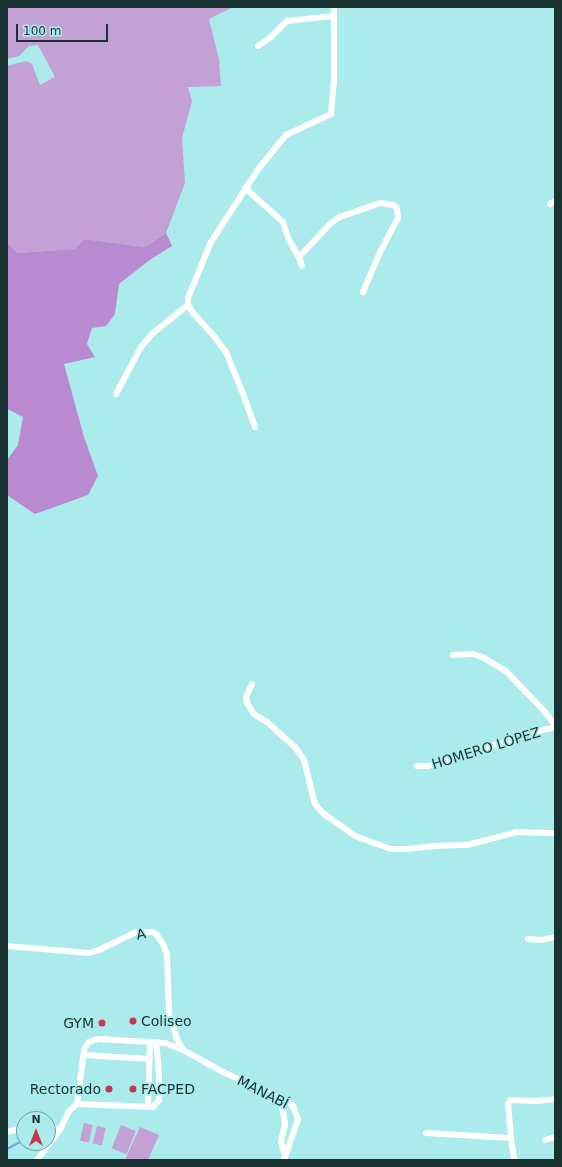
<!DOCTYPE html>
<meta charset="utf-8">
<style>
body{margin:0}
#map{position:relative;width:562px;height:1167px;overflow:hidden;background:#abebeb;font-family:"DejaVu Sans",sans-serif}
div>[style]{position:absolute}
.green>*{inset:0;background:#c4a1d5;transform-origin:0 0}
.forest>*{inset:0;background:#ba8ad0}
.stream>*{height:2px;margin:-1px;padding:0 1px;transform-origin:1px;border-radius:1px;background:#72a6e8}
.street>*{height:6px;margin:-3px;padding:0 3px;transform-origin:3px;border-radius:3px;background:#fff}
.dots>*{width:11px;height:11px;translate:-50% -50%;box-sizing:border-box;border:2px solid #abebeb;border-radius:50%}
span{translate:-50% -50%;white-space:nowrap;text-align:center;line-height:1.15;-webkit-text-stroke:3.5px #abebeb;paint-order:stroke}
.street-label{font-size:14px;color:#193332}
.poi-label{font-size:14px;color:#193332}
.left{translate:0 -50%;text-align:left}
.right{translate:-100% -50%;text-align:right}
.frame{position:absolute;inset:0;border:8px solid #193332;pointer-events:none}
.north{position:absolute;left:16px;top:1111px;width:40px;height:40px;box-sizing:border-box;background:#abebeb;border:1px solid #71a1a1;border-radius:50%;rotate:0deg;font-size:11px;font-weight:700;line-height:16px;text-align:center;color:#193332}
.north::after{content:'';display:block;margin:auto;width:14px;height:18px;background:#c63550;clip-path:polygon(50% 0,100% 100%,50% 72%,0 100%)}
.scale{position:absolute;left:16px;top:24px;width:92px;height:18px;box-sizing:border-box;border:2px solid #193332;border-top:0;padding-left:5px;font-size:12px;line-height:14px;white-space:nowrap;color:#193332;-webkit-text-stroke:3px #abebeb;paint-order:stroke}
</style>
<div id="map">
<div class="green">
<i style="clip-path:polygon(7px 7px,233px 7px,209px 19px,219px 59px,221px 86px,188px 87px,192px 101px,182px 138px,185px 183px,166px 233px,145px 247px,84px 239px,74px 249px,18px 253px,7px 242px,7px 66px,26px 61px,32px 64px,40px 85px,55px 77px,38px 45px,29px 46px,19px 56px,7px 59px)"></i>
<i style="left:84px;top:1123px;width:9px;height:18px;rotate:13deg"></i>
<i style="left:121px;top:1125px;width:16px;height:25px;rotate:22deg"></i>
<i style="left:97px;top:1126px;width:9px;height:18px;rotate:13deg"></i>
<i style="clip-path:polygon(140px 1127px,159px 1135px,148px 1160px,125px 1160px)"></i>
</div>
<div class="forest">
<i style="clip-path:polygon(166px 233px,172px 246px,151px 259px,119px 284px,115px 314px,106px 326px,92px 328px,87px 344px,95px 357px,64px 364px,84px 437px,98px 476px,88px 495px,35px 514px,7px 495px,7px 460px,18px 445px,23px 417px,7px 409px,7px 242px,18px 253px,74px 249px,84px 239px,145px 247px)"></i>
</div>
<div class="stream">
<i style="left:7px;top:1149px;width:19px;rotate:-28deg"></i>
</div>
<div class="street">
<i style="left:258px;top:46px;width:16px;rotate:-35deg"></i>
<i style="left:271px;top:37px;width:23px;rotate:-45deg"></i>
<i style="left:287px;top:21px;width:47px;rotate:-6.1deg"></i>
<i style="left:245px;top:188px;width:51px;rotate:41.8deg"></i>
<i style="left:283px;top:222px;width:19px;rotate:72deg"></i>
<i style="left:289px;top:240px;width:20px;rotate:60deg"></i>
<i style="left:299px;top:257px;width:9px;rotate:72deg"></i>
<i style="left:550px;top:204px;width:6px;rotate:-31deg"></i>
<i style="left:299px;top:257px;width:47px;rotate:-46.7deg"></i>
<i style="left:331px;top:223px;width:11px;rotate:-34deg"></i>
<i style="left:340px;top:217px;width:42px;rotate:-19.3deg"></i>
<i style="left:380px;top:203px;width:13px;rotate:9deg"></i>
<i style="left:393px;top:205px;width:5px;rotate:37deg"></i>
<i style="left:397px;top:208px;width:10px;rotate:84deg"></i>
<i style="left:398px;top:218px;width:36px;rotate:118deg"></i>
<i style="left:381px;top:250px;width:46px;rotate:113.2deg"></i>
<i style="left:116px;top:394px;width:53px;rotate:-62deg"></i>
<i style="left:141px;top:347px;width:18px;rotate:-49deg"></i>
<i style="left:153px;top:333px;width:45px;rotate:-38.7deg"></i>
<i style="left:255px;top:427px;width:33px;rotate:-110deg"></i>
<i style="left:244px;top:396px;width:48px;rotate:-112.2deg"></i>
<i style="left:226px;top:352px;width:21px;rotate:-127deg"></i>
<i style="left:213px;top:335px;width:30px;rotate:-132deg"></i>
<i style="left:193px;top:313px;width:9px;rotate:-122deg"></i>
<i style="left:188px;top:305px;width:7px;rotate:-90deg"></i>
<i style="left:188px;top:298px;width:61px;rotate:-67.7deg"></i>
<i style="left:211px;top:242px;width:88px;rotate:-57deg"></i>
<i style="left:259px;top:168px;width:43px;rotate:-50.7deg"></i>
<i style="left:286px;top:135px;width:50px;rotate:-25deg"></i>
<i style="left:331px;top:114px;width:34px;rotate:-85deg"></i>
<i style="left:334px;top:80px;width:73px;rotate:-90deg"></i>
<i style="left:453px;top:655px;width:20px;rotate:-3deg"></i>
<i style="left:473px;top:654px;width:12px;rotate:20deg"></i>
<i style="left:484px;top:658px;width:26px;rotate:31deg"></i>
<i style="left:506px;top:671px;width:57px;rotate:46.4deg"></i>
<i style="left:545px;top:712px;width:16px;rotate:52deg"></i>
<i style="left:252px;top:684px;width:14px;rotate:115deg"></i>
<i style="left:246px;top:697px;width:6px;rotate:81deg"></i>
<i style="left:247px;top:703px;width:13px;rotate:58deg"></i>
<i style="left:254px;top:714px;width:15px;rotate:32deg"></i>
<i style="left:267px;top:722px;width:38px;rotate:42deg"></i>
<i style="left:295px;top:747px;width:16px;rotate:55deg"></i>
<i style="left:304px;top:760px;width:45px;rotate:76deg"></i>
<i style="left:315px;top:804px;width:13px;rotate:48deg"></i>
<i style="left:324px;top:814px;width:38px;rotate:35deg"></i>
<i style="left:355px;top:836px;width:38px;rotate:20deg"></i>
<i style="left:391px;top:849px;width:15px"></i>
<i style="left:406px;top:849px;width:27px;rotate:-6deg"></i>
<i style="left:433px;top:846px;width:34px;rotate:-2deg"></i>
<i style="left:467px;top:845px;width:52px;rotate:-14.6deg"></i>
<i style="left:517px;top:832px;width:38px;rotate:2deg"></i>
<i style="left:417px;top:766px;width:11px"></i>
<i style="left:428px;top:766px;width:111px;rotate:-17.8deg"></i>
<i style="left:534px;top:732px;width:22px;rotate:-13deg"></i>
<i style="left:528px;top:939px;width:13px;rotate:4deg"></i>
<i style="left:541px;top:940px;width:14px;rotate:-12deg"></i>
<i style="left:7px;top:946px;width:82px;rotate:4.9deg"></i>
<i style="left:89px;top:953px;width:10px;rotate:-17deg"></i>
<i style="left:99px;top:950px;width:41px;rotate:-25.9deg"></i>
<i style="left:136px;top:932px;width:17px"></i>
<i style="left:153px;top:932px;width:5px;rotate:37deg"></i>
<i style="left:157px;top:935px;width:13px;rotate:58deg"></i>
<i style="left:164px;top:946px;width:9px;rotate:72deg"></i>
<i style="left:167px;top:955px;width:58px;rotate:88deg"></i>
<i style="left:169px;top:1013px;width:27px;rotate:73deg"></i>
<i style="left:177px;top:1039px;width:13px;rotate:61deg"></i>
<i style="left:84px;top:1055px;width:66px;rotate:3.5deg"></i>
<i style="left:273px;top:1096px;width:12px;rotate:48deg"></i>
<i style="left:281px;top:1105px;width:6px;rotate:72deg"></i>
<i style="left:283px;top:1111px;width:13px;rotate:81deg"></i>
<i style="left:285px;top:1124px;width:18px;rotate:103deg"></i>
<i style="left:281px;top:1142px;width:14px;rotate:73deg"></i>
<i style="left:77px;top:1104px;width:76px;rotate:2.3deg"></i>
<i style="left:153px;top:1107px;width:9px;rotate:-49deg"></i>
<i style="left:159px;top:1100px;width:26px;rotate:-90deg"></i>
<i style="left:159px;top:1074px;width:32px;rotate:-95deg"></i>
<i style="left:148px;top:1107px;width:64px;rotate:-88.2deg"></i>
<i style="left:48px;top:1127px;width:12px;rotate:14deg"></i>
<i style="left:7px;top:1132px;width:18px;rotate:-16deg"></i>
<i style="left:426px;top:1133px;width:85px;rotate:3.4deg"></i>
<i style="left:511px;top:1138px;width:22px;rotate:82deg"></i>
<i style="left:511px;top:1138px;width:34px;rotate:-95deg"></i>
<i style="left:508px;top:1104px;width:4px;rotate:-63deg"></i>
<i style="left:510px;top:1100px;width:27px;rotate:2deg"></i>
<i style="left:537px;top:1101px;width:18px;rotate:-6deg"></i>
<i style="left:545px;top:1140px;width:10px;rotate:-17deg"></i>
<i style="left:37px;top:1160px;width:38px;rotate:-53deg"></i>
<i style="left:60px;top:1130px;width:21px;rotate:-65deg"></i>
<i style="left:69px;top:1111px;width:11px;rotate:-41deg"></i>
<i style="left:77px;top:1104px;width:54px;rotate:-82.6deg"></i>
<i style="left:84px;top:1050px;width:9px;rotate:-58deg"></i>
<i style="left:89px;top:1042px;width:9px;rotate:-18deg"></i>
<i style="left:98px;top:1039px;width:67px;rotate:3.4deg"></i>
<i style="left:165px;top:1043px;width:19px;rotate:21deg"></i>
<i style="left:183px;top:1050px;width:46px;rotate:28.8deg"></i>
<i style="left:223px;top:1072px;width:70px;rotate:24.4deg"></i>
<i style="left:287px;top:1101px;width:8px;rotate:40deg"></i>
<i style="left:293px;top:1106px;width:14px;rotate:69deg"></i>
<i style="left:298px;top:1119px;width:43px;rotate:108.9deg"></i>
</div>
<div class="dots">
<i style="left:133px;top:1021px;background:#c63550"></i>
<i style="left:102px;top:1023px;background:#c63550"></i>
<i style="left:109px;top:1089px;background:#c63550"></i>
<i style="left:133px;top:1089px;background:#c63550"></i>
</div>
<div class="street-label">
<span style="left:486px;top:748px;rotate:-17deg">HOMERO LÓPEZ</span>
<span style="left:141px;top:934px;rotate:-11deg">A</span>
<span style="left:263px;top:1092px;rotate:27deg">MANABÍ</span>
</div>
<div class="poi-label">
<span class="left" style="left:141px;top:1021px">Coliseo</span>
<span class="right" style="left:94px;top:1023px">GYM</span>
<span class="right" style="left:101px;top:1089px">Rectorado</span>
<span class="left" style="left:141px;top:1089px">FACPED</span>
</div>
<div class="frame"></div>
<div class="north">N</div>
<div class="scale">100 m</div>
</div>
